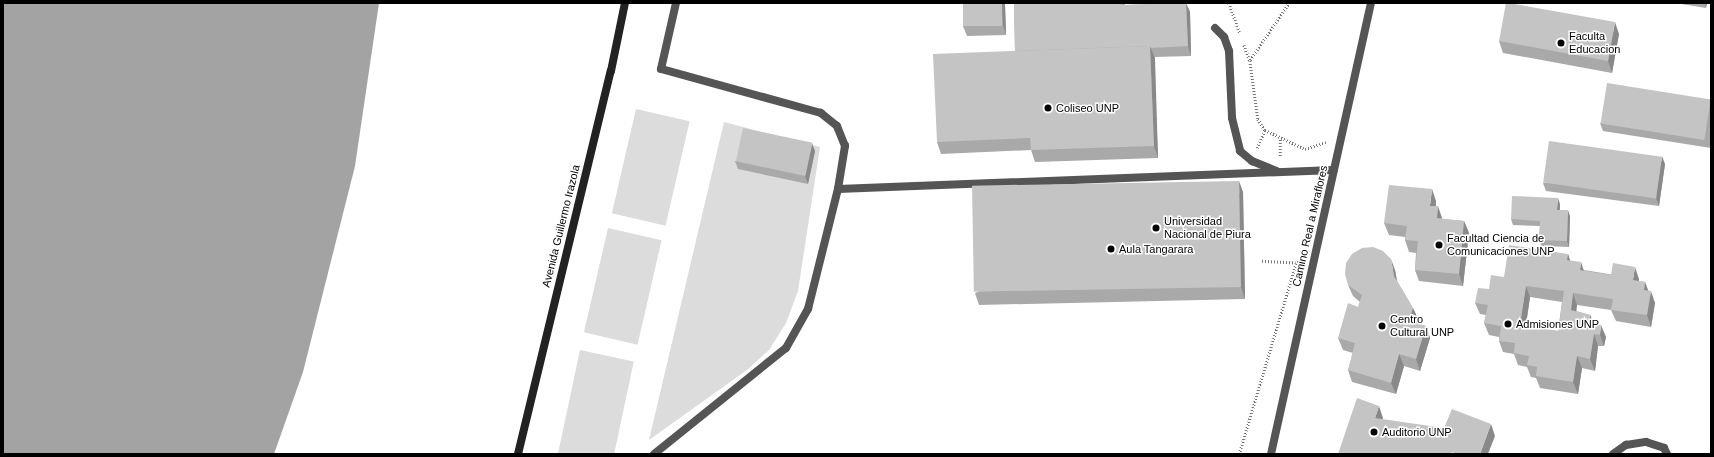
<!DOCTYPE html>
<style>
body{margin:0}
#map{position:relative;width:1714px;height:457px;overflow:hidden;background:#fff;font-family:Helvetica,sans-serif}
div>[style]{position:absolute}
.green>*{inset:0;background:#dcdcdc;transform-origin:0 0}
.water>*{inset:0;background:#a3a3a3}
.path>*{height:2.5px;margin-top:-1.25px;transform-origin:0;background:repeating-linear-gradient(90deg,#777 0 1px,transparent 0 3px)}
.lane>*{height:8px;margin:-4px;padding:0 4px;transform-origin:4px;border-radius:4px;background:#555}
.secondary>*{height:8px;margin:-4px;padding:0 4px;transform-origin:4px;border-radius:4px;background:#222}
.wall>*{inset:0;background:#a9a9a9}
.shaded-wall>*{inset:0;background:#898989}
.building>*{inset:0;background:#c4c4c4;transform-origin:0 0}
.dots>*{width:11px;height:11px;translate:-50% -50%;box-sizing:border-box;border:2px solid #fff;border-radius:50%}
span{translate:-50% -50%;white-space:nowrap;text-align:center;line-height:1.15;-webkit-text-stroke:3px #fff;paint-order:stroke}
.poi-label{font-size:11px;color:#000}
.left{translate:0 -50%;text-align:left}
.street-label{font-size:11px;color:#000}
.frame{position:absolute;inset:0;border:4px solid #000;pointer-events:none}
</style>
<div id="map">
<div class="green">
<i style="left:636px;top:109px;width:55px;height:107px;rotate:13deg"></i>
<i style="clip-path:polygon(724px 122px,820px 147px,798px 291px,786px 323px,769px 350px,747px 370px,649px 440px)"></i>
<i style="left:608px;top:228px;width:55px;height:107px;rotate:13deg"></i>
<i style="left:580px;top:350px;width:55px;height:106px;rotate:12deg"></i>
</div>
<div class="water">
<i style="clip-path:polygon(3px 3px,379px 3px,355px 166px,303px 372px,274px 454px,3px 454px)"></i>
</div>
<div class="path">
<i style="left:1229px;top:3px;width:32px;rotate:70deg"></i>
<i style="left:1244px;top:45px;width:17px;rotate:69deg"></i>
<i style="left:1250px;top:61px;width:59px;rotate:82.1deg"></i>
<i style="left:1258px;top:119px;width:13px;rotate:58deg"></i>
<i style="left:1265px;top:130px;width:44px;rotate:25.4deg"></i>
<i style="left:1305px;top:149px;width:22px;rotate:-18deg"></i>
<i style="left:1250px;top:60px;width:69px;rotate:-55.6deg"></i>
<i style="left:1257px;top:148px;width:20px;rotate:-66deg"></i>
<i style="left:1280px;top:156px;width:18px;rotate:-90deg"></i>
<i style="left:1239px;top:454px;width:199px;rotate:-73.4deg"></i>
<i style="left:1296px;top:263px;width:35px;rotate:-177deg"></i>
</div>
<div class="lane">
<i style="left:1215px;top:28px;width:13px;rotate:45deg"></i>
<i style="left:1224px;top:37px;width:15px;rotate:70deg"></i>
<i style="left:1229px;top:51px;width:67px;rotate:87.4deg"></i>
<i style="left:1232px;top:118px;width:34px;rotate:76deg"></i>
<i style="left:1240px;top:151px;width:16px;rotate:40deg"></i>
<i style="left:1252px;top:161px;width:27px;rotate:22deg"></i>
<i style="left:838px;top:189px;width:496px;rotate:-2.2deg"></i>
<i style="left:654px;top:454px;width:169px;rotate:-38.8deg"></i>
<i style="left:786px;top:348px;width:45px;rotate:-60.6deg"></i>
<i style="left:808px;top:309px;width:124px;rotate:-76deg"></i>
<i style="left:838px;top:189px;width:44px;rotate:-80.8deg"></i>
<i style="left:845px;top:146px;width:22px;rotate:-112deg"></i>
<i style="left:837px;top:126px;width:21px;rotate:-141deg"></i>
<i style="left:821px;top:113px;width:166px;rotate:-164.6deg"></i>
<i style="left:661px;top:69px;width:68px;rotate:-77.2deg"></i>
<i style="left:1271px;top:454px;width:462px;rotate:-77.5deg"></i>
<i style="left:1613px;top:454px;width:16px;rotate:-35deg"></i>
<i style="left:1626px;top:445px;width:20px;rotate:-9deg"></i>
<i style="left:1646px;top:442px;width:19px;rotate:18deg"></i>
<i style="left:1664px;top:448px;width:7px;rotate:63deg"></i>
</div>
<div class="secondary">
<i style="left:518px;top:454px;width:394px;rotate:-76.4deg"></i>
<i style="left:611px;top:71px;width:69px;rotate:-78.4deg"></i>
</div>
<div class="wall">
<i style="clip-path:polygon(963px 3px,1124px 3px,1125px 5px,1186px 3px,1190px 12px,1191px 56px,1154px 57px,1158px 158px,1035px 162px,1031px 150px,941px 154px,937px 142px,1015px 51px,1014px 4px,1005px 4px,1006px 35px,967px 36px,963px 26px)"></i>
<i style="clip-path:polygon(1675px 3px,1707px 3px,1706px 8px)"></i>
<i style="clip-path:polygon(1619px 34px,1612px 73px,1503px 53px,1499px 41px)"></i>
<i style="clip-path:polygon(1711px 99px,1711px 148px,1603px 131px,1600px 123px)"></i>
<i style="clip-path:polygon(815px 151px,808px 184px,738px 169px,735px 161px)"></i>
<i style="clip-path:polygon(1665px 164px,1659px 206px,1546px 191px,1543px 183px)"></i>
<i style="clip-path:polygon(1243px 192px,1245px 299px,979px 305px,975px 293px)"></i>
<i style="clip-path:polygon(1436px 201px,1436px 206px,1442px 219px,1464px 221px,1469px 233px,1463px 286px,1419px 281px,1415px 270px,1416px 253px,1409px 252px,1405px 240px,1405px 237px,1389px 235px,1384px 223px)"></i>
<i style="clip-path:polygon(1560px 204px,1560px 210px,1570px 216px,1569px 247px,1541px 246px,1539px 240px,1540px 226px,1513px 225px,1511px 219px)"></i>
<i style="clip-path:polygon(evenodd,1568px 254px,1570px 261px,1584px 270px,1639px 279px,1639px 281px,1645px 282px,1648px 290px,1655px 303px,1651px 327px,1616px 321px,1611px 310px,1577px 305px,1576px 311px,1590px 315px,1594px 324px,1606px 337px,1604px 346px,1598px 346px,1595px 371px,1582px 368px,1578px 394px,1540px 388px,1536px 378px,1531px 377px,1527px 367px,1518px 365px,1514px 354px,1503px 352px,1499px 341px,1499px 337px,1489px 335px,1484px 323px,1486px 315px,1480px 314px,1475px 303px,1489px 289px,1568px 254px,1530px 297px,1562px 302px,1558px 331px,1526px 326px,1530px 297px)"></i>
<i style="clip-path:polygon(1395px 270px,1397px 281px,1413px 308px,1418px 319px,1416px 323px,1426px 326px,1430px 338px,1420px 371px,1404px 366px,1396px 394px,1352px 382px,1348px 370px,1353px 353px,1343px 350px,1338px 338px,1358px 307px,1360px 302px,1353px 296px,1348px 285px)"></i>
</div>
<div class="shaded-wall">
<i style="clip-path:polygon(1002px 3px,1005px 3px,1005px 4px,1006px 35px,1003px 25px)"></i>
<i style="clip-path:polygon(1186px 3px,1190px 12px,1191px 56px,1188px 46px)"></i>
<i style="clip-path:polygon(1705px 3px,1707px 3px,1706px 8px)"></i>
<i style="clip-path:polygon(1615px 22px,1619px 34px,1612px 73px,1608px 61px)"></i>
<i style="clip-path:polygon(1150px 46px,1155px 58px,1158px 158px,1154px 146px)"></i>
<i style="clip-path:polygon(812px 143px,815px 151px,808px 184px,805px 176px)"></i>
<i style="clip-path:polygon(1662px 156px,1665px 164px,1659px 206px,1656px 198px)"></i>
<i style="clip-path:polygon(1239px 181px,1243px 192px,1245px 299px,1241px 287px)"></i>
<i style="clip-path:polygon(1432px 189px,1436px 201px,1435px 217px,1430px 206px)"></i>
<i style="clip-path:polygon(1558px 198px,1560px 204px,1559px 215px,1557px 210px)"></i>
<i style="clip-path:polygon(1438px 206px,1442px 218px,1441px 230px,1437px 218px)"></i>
<i style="clip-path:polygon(1568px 210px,1570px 216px,1569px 247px,1567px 241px)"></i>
<i style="clip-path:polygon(1464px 221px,1469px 233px,1463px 286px,1459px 274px)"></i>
<i style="clip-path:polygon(1568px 254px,1572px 266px,1567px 260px)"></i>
<i style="clip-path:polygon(1391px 259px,1395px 270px,1398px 287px,1394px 276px)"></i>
<i style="clip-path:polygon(1581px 262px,1585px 274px,1580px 270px)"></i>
<i style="clip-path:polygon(1635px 267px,1639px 279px,1637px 291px,1633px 280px)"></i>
<i style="clip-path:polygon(1645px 282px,1649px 293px,1644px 290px)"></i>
<i style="clip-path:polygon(1526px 286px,1530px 297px,1524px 337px,1520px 325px)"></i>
<i style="clip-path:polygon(1651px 291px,1655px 303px,1651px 327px,1647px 315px)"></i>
<i style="clip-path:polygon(1573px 293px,1577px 305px,1575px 322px,1571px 310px)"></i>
<i style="clip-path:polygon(1413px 308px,1418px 319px,1413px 333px,1409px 321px)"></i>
<i style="clip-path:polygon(1590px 315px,1595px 326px,1589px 323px)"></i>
<i style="clip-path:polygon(1601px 325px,1606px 337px,1604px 346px,1600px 335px)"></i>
<i style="clip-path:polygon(1426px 326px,1430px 338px,1420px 371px,1416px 359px)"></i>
<i style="clip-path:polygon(1594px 334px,1598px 346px,1595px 371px,1590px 359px)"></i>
<i style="clip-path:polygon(1399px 354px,1404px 366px,1396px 394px,1391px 383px)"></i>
<i style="clip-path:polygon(1577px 356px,1582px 368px,1578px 394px,1573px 382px)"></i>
<i style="clip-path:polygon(1379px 406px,1383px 418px,1379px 430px,1375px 418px)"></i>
<i style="clip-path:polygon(1491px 424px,1495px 436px,1488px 454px,1480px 454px)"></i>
</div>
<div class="building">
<i style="left:963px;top:3px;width:39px;height:23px"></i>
<i style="clip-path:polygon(1014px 3px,1122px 3px,1122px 5px,1186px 3px,1188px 46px,1151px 48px,1150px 46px,1015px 51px)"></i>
<i style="clip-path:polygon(1506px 3px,1509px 3px,1615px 22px,1608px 61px,1499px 41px)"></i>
<i style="clip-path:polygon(1150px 46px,1154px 146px,1031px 150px,1030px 138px,937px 142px,933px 54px)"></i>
<i style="left:1607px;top:83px;width:105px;height:41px;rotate:9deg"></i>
<i style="left:743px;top:128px;width:71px;height:34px;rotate:12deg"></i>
<i style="left:1549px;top:141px;width:114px;height:42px;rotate:8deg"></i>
<i style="left:1239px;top:181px;width:106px;height:267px;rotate:89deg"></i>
<i style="clip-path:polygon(1389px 185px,1432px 189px,1430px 206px,1438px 206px,1437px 218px,1464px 221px,1459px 274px,1415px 270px,1418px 241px,1405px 240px,1407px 226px,1384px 223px)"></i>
<i style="clip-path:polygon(1512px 196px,1558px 198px,1557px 210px,1568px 210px,1567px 241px,1539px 240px,1540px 221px,1511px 219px)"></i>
<i style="clip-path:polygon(evenodd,1509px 245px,1568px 254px,1567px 260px,1581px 262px,1580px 270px,1611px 275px,1613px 263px,1635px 267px,1633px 280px,1645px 282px,1644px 290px,1651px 291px,1647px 315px,1611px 310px,1613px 299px,1573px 293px,1571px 310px,1590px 315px,1589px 323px,1601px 325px,1600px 335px,1594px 334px,1590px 359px,1577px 356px,1573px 382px,1536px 376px,1537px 367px,1527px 365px,1529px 356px,1514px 353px,1515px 343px,1499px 341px,1501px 326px,1484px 323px,1488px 305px,1475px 303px,1478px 288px,1489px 289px,1491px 275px,1504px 277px,1509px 245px,1526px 286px,1564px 291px,1558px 331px,1520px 325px,1526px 286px)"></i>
<i style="clip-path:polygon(1373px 247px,1383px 251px,1391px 259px,1394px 276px,1413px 308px,1409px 321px,1426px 326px,1416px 359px,1399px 354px,1391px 383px,1348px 370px,1355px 343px,1338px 338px,1348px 303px,1358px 307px,1362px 295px,1348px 285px,1345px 274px,1346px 263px,1352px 254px,1362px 248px)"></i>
<i style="clip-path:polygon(1357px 398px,1379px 406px,1375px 418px,1444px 428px,1452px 409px,1491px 424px,1480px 454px,1457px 454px,1452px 452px,1451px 454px,1338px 454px)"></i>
</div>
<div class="dots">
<i style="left:1561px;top:43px;background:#000"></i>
<i style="left:1048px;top:108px;background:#000"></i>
<i style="left:1156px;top:228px;background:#000"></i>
<i style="left:1439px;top:245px;background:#000"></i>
<i style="left:1111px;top:249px;background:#000"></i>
<i style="left:1508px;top:324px;background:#000"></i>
<i style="left:1382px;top:326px;background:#000"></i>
<i style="left:1374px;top:432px;background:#000"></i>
</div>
<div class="poi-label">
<span class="left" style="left:1569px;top:43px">Faculta<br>Educacion</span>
<span class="left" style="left:1056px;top:108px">Coliseo UNP</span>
<span class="left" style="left:1164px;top:228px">Universidad<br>Nacional de Piura</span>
<span class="left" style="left:1447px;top:245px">Facultad Ciencia de<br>Comunicaciones UNP</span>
<span class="left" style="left:1119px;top:249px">Aula Tangarara</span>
<span class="left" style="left:1390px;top:326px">Centro<br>Cultural UNP</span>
<span class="left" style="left:1516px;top:324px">Admisiones UNP</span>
<span class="left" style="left:1382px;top:432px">Auditorio UNP</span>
</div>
<div class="street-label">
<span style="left:561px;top:226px;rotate:-76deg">Avenida Guillermo Irazola</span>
<span style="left:1310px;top:226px;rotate:-77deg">Camino Real a Miraflores</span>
</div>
<div class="frame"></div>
</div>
